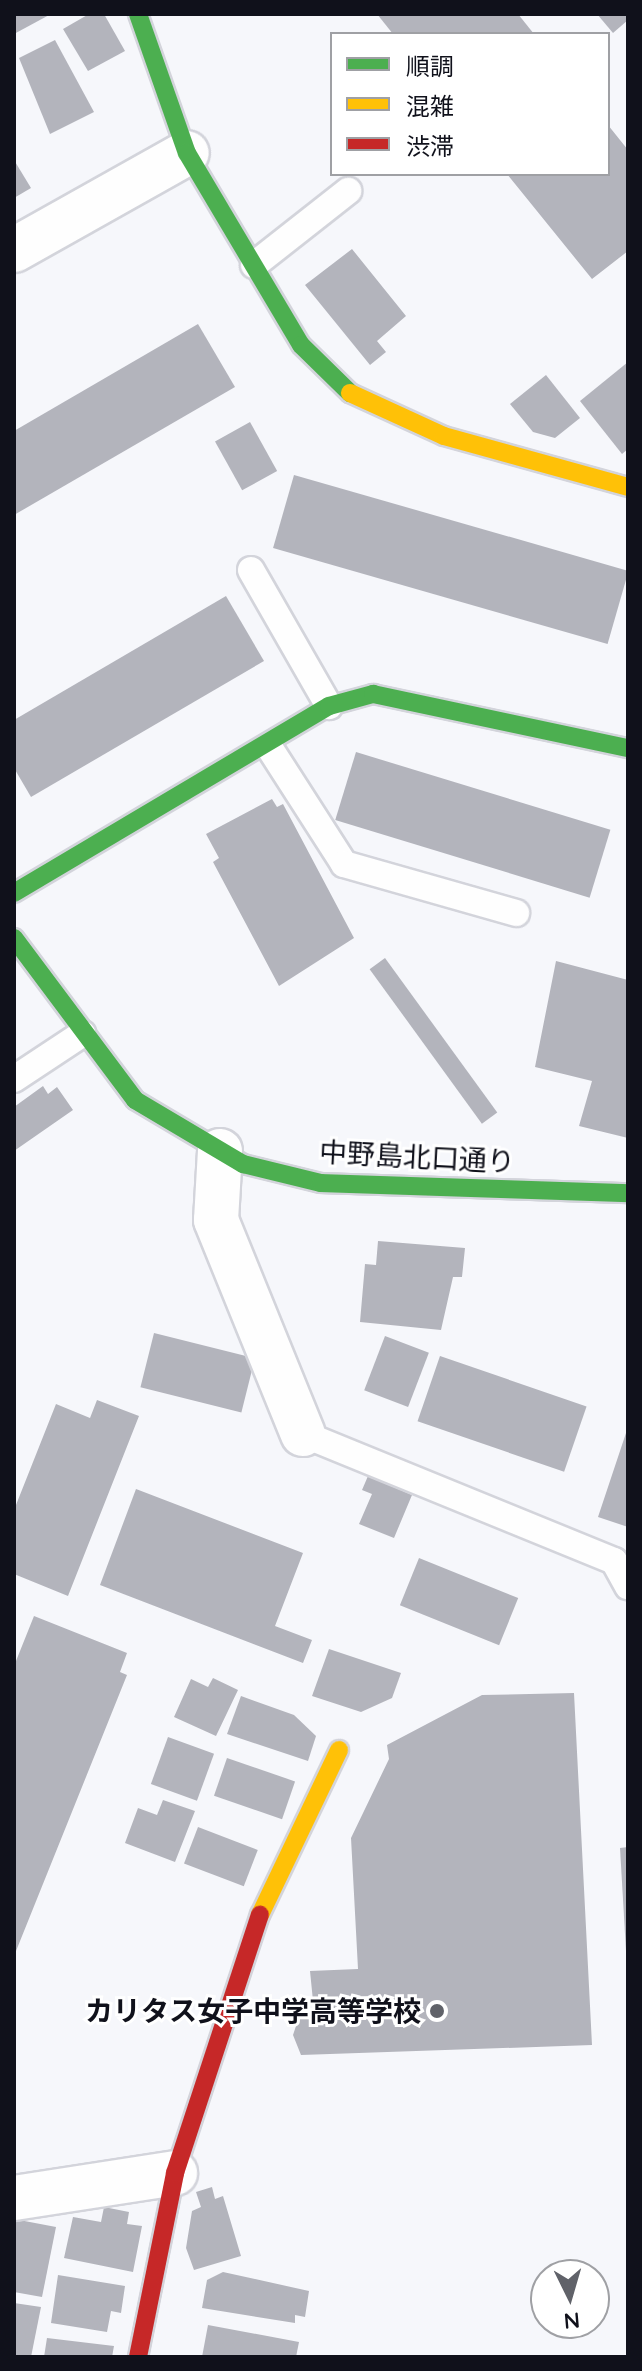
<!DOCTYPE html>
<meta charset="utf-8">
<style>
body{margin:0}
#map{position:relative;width:642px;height:2371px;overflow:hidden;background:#f6f7fb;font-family:Quicksand,"Noto Sans JP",sans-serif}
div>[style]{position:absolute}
.building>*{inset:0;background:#b3b4bc;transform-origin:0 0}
.roads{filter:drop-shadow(2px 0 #d3d4db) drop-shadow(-2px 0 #d3d4db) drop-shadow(0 2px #d3d4db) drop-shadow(0 -2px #d3d4db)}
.lane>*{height:26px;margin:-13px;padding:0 13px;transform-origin:13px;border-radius:13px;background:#fefefe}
.street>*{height:44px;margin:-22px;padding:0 22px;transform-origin:22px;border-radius:22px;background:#fefefe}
.fast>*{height:18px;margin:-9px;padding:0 9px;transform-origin:9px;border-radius:9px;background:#4caf50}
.slow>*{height:18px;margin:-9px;padding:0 9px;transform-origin:9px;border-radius:9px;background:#ffc107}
.jam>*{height:18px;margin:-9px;padding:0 9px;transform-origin:9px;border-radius:9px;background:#c62828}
.dots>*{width:22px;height:22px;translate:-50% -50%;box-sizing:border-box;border:4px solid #fff;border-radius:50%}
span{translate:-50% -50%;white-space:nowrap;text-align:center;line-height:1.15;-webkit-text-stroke:6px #fff;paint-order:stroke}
.street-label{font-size:28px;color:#10111b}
.poi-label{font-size:28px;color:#10111b;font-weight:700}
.right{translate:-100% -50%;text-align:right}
.frame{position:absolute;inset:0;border:16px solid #10111b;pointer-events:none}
.legend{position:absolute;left:330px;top:32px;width:280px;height:144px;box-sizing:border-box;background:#fff;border:2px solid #9fa0a4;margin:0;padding:10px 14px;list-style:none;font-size:24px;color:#10111b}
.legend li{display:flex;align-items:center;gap:16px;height:40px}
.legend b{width:40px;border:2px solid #9fa0a4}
.north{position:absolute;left:530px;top:2259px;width:80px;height:80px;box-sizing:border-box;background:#fff;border:2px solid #9fa0a4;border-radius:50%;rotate:175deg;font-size:22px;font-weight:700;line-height:32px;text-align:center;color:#10111b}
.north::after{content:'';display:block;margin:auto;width:28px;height:36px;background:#606269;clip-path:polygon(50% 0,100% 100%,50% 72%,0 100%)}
</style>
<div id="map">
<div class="building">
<i style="clip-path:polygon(14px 14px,51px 14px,14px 34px)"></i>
<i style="clip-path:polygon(89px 14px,104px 14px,125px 51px,88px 71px,63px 29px)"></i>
<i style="clip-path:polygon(377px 14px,518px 14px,534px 34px,393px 34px)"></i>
<i style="clip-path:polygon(597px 14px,628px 14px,628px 20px,613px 33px)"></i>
<i style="clip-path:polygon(55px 40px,94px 112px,50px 134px,19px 58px)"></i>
<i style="clip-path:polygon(608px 125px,628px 150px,628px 251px,592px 279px,507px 174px,608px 174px)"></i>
<i style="clip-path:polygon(14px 160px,31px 188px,14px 198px)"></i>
<i style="clip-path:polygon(352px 249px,406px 316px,377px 341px,386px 352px,370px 365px,305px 285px)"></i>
<i style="clip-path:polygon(198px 324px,235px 387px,14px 515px,14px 431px)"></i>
<i style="clip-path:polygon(628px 362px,628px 449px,622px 454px,580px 401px)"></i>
<i style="clip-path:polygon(546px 375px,580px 418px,555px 438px,533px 432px,510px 404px)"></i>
<i style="left:250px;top:422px;width:56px;height:40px;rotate:61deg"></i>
<i style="left:294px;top:475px;width:348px;height:76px;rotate:16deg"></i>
<i style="clip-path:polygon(226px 596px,264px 661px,31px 797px,14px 768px,14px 720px)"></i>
<i style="left:356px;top:752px;width:266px;height:71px;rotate:17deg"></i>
<i style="clip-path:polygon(272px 799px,277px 807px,283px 804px,354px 938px,279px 986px,213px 862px,219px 858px,206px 834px)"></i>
<i style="left:385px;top:958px;width:191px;height:19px;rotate:54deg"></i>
<i style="clip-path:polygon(556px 961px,628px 980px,628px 1138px,579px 1126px,592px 1081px,535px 1067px)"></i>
<i style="clip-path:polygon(43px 1086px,48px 1094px,57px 1087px,73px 1110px,14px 1151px,14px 1107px)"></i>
<i style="clip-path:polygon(378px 1241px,465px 1248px,462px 1277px,453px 1277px,441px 1330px,360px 1322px,365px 1264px,376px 1265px)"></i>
<i style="left:154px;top:1333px;width:104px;height:56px;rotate:14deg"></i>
<i style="left:385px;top:1336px;width:47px;height:58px;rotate:21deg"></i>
<i style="left:440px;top:1356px;width:155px;height:69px;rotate:19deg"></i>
<i style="clip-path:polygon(97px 1400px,139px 1416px,68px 1596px,14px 1574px,14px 1510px,56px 1404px,90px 1418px)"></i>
<i style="clip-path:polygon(627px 1430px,628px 1430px,628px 1527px,598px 1517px)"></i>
<i style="clip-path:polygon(368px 1476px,412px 1495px,394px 1538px,359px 1524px,372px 1494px,362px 1490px)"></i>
<i style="clip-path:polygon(136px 1489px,303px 1553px,275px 1626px,312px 1640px,303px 1663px,100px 1585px)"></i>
<i style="left:419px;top:1558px;width:107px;height:51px;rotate:22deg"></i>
<i style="clip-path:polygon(34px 1616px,127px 1653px,120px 1672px,127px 1675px,14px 1956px,14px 1666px)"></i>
<i style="clip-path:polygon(329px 1649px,401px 1673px,392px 1698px,361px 1712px,312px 1696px)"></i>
<i style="clip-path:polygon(213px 1678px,238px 1690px,216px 1736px,174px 1717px,191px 1679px,208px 1687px)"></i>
<i style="clip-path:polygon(574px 1693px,592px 2045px,301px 2055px,293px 2035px,298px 2020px,314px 2011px,310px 1971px,358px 1969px,351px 1838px,389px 1759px,387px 1745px,482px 1695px)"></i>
<i style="clip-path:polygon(241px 1696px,294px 1715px,316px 1736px,308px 1761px,227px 1734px)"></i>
<i style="left:168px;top:1737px;width:49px;height:50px;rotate:20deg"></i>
<i style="left:227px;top:1758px;width:72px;height:40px;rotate:19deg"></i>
<i style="clip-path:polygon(163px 1800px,195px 1811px,175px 1862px,125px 1843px,138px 1808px,157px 1815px)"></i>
<i style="left:198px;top:1827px;width:64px;height:39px;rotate:21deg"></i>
<i style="clip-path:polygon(628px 1847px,628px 1951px,626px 1951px,620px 1848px)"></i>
<i style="clip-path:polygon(212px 2187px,215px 2199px,223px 2196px,241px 2256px,194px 2270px,186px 2248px,192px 2211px,201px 2207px,196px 2192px)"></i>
<i style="clip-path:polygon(104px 2207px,129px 2212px,127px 2224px,142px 2226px,133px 2272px,64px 2258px,73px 2217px,101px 2222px)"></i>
<i style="clip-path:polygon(14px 2219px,56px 2227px,42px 2297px,14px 2292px)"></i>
<i style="clip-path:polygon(223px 2272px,309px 2291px,305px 2317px,295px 2315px,295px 2323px,202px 2308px,207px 2280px)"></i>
<i style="clip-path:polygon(58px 2275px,125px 2286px,121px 2313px,111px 2311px,107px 2332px,51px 2323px)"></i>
<i style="clip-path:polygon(14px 2303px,41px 2307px,31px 2357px,14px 2357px)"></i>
<i style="clip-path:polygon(208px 2325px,299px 2342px,296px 2357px,202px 2357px)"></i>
<i style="clip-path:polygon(47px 2338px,114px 2346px,112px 2357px,44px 2357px)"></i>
</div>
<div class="roads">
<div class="lane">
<i style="left:254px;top:265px;width:120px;rotate:-38.2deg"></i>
<i style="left:251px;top:570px;width:157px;rotate:60.2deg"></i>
<i style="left:269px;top:747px;width:139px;rotate:57.3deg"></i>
<i style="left:344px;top:864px;width:179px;rotate:15.9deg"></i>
<i style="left:14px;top:1079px;width:82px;rotate:-33.5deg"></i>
<i style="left:303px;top:1434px;width:336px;rotate:22.2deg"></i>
<i style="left:614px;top:1561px;width:29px;rotate:61deg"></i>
</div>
<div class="street">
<i style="left:14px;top:250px;width:198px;rotate:-29.3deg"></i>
<i style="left:220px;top:1151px;width:69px;rotate:93.3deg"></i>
<i style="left:216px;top:1220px;width:231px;rotate:67.9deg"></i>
<i style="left:14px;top:2198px;width:163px;rotate:-8.8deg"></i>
</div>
<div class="fast">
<i style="left:138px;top:14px;width:147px;rotate:70.6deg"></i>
<i style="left:187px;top:153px;width:223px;rotate:59.3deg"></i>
<i style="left:301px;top:345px;width:69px;rotate:44.4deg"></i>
<i style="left:14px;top:893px;width:366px;rotate:-30.7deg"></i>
<i style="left:329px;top:706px;width:46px;rotate:-15.3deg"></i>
<i style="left:373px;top:694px;width:261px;rotate:12deg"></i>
<i style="left:14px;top:938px;width:202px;rotate:53.2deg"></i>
<i style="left:135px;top:1100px;width:126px;rotate:30.7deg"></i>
<i style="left:243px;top:1164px;width:80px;rotate:13.7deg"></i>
<i style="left:321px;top:1183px;width:307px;rotate:1.9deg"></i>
</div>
<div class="slow">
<i style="left:350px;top:393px;width:103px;rotate:24.6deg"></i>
<i style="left:444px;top:436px;width:191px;rotate:15.5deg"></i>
<i style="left:260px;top:1915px;width:183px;rotate:-64.4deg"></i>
</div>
<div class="jam">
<i style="left:138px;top:2357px;width:188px;rotate:-78.6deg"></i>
<i style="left:175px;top:2173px;width:272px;rotate:-71.8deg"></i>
</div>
</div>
<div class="dots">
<i style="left:437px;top:2011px;background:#606269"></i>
</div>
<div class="street-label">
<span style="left:417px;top:1157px;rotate:3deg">中野島北口通り</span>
</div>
<div class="poi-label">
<span class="right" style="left:421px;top:2011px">カリタス女子中学高等学校</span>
</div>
<div class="frame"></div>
<ul class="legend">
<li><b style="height:10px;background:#4caf50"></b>順調</li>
<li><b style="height:10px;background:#ffc107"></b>混雑</li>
<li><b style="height:10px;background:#c62828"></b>渋滞</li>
</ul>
<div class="north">N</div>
</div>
